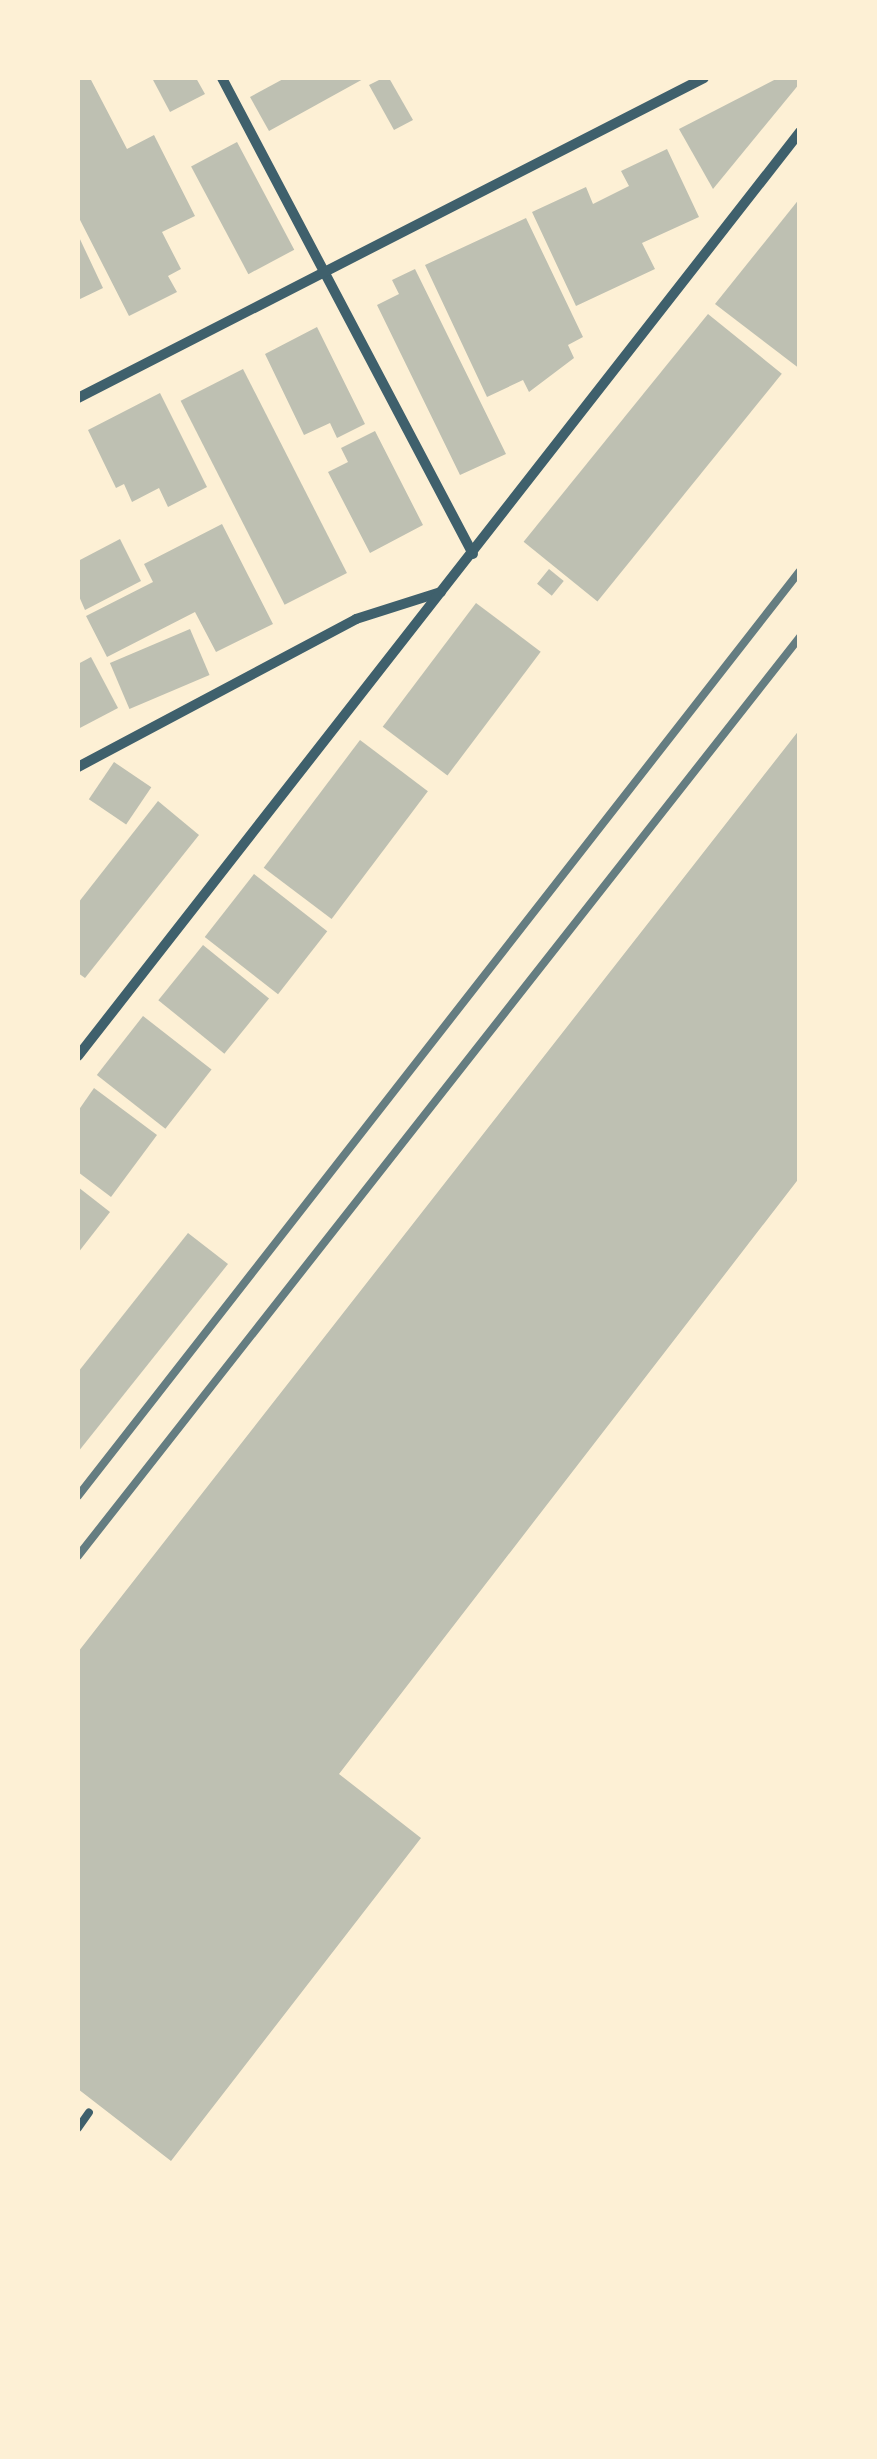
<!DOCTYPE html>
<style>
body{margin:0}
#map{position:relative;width:877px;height:2459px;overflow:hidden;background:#fdf0d5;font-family:"Exo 2",sans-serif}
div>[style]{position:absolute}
.building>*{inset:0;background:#bec0b2;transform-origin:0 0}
.service>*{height:8px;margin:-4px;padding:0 4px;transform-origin:4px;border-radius:4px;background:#3f606c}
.minor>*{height:10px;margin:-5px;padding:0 5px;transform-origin:5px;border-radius:5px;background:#3f606c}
.rail>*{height:8px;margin:-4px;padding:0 4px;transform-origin:4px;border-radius:4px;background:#657d81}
span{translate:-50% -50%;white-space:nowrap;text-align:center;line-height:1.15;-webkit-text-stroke:8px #fdf0d5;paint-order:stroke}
.frame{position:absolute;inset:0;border:80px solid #fdf0d5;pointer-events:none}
</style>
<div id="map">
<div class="building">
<i style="clip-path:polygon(78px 78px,90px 78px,127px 149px,154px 135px,195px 216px,162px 232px,181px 269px,168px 276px,177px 292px,129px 316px,78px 216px)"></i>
<i style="clip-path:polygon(152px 78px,196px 78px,205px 94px,170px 112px)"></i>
<i style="clip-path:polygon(285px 78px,365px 78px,269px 131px,250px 97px)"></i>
<i style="clip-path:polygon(383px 78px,389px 78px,413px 120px,394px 130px,369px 85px)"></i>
<i style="clip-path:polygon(778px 78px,800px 78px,800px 83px,713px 189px,679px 129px)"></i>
<i style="left:237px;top:142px;width:122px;height:52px;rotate:62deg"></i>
<i style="clip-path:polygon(667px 149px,699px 217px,642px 243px,655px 269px,576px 306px,532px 212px,586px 187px,593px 204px,629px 186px,621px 171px)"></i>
<i style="clip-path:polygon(800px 198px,800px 369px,715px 304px)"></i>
<i style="clip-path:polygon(526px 218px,583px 337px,568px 345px,574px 358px,529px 392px,523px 380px,487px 397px,425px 265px)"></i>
<i style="clip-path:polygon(78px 235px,103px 288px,78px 300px)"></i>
<i style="clip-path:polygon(415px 269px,506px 454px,460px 475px,377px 305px,399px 294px,392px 280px)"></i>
<i style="left:708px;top:314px;width:95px;height:293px;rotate:39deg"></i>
<i style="clip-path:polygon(317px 327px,365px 424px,337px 438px,330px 423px,304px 435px,265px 354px)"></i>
<i style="left:243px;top:369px;width:229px;height:70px;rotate:63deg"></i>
<i style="clip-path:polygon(160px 393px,207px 487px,168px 507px,159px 488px,132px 502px,124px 484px,116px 488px,88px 430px)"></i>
<i style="clip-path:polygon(375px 431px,423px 525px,370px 553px,328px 472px,348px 462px,341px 448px)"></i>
<i style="clip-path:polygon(222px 524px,273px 624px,216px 652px,195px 612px,107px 657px,86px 616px,153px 582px,144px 564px)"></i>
<i style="clip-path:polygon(120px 539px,141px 581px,85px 610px,78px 594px,78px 561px)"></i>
<i style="left:549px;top:569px;width:19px;height:19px;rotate:39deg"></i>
<i style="left:476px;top:603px;width:81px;height:155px;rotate:37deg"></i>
<i style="left:190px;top:629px;width:50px;height:87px;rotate:67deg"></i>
<i style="clip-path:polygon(91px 657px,118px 708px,78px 729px,78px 664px)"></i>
<i style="clip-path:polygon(800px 729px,800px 1177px,339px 1774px,421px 1838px,171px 2161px,78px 2089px,78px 1652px)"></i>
<i style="left:360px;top:740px;width:85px;height:160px;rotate:37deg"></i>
<i style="left:114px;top:762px;width:45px;height:45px;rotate:34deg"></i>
<i style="clip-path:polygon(158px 801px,199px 835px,85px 978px,78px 973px,78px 903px)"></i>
<i style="left:254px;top:874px;width:93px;height:80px;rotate:38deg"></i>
<i style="left:203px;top:945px;width:85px;height:71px;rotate:39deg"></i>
<i style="left:143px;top:1016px;width:87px;height:75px;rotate:38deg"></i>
<i style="clip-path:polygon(94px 1088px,157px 1135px,111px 1197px,78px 1172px,78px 1111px)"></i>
<i style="clip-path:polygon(78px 1187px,110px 1212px,78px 1253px)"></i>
<i style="clip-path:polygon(188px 1233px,228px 1264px,78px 1452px,78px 1372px)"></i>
</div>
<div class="service">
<i style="left:78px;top:2128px;width:19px;rotate:-55deg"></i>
</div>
<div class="minor">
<i style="left:222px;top:78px;width:538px;rotate:62.2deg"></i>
<i style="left:78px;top:398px;width:703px;rotate:-27.08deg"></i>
<i style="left:78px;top:767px;width:315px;rotate:-28deg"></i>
<i style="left:356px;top:619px;width:89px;rotate:-17.6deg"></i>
<i style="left:78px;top:1056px;width:1173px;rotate:-52deg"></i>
</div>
<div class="rail">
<i style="left:78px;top:1496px;width:1173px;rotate:-52.03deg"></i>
<i style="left:78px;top:1556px;width:1169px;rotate:-51.85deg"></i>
</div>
<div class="frame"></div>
</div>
